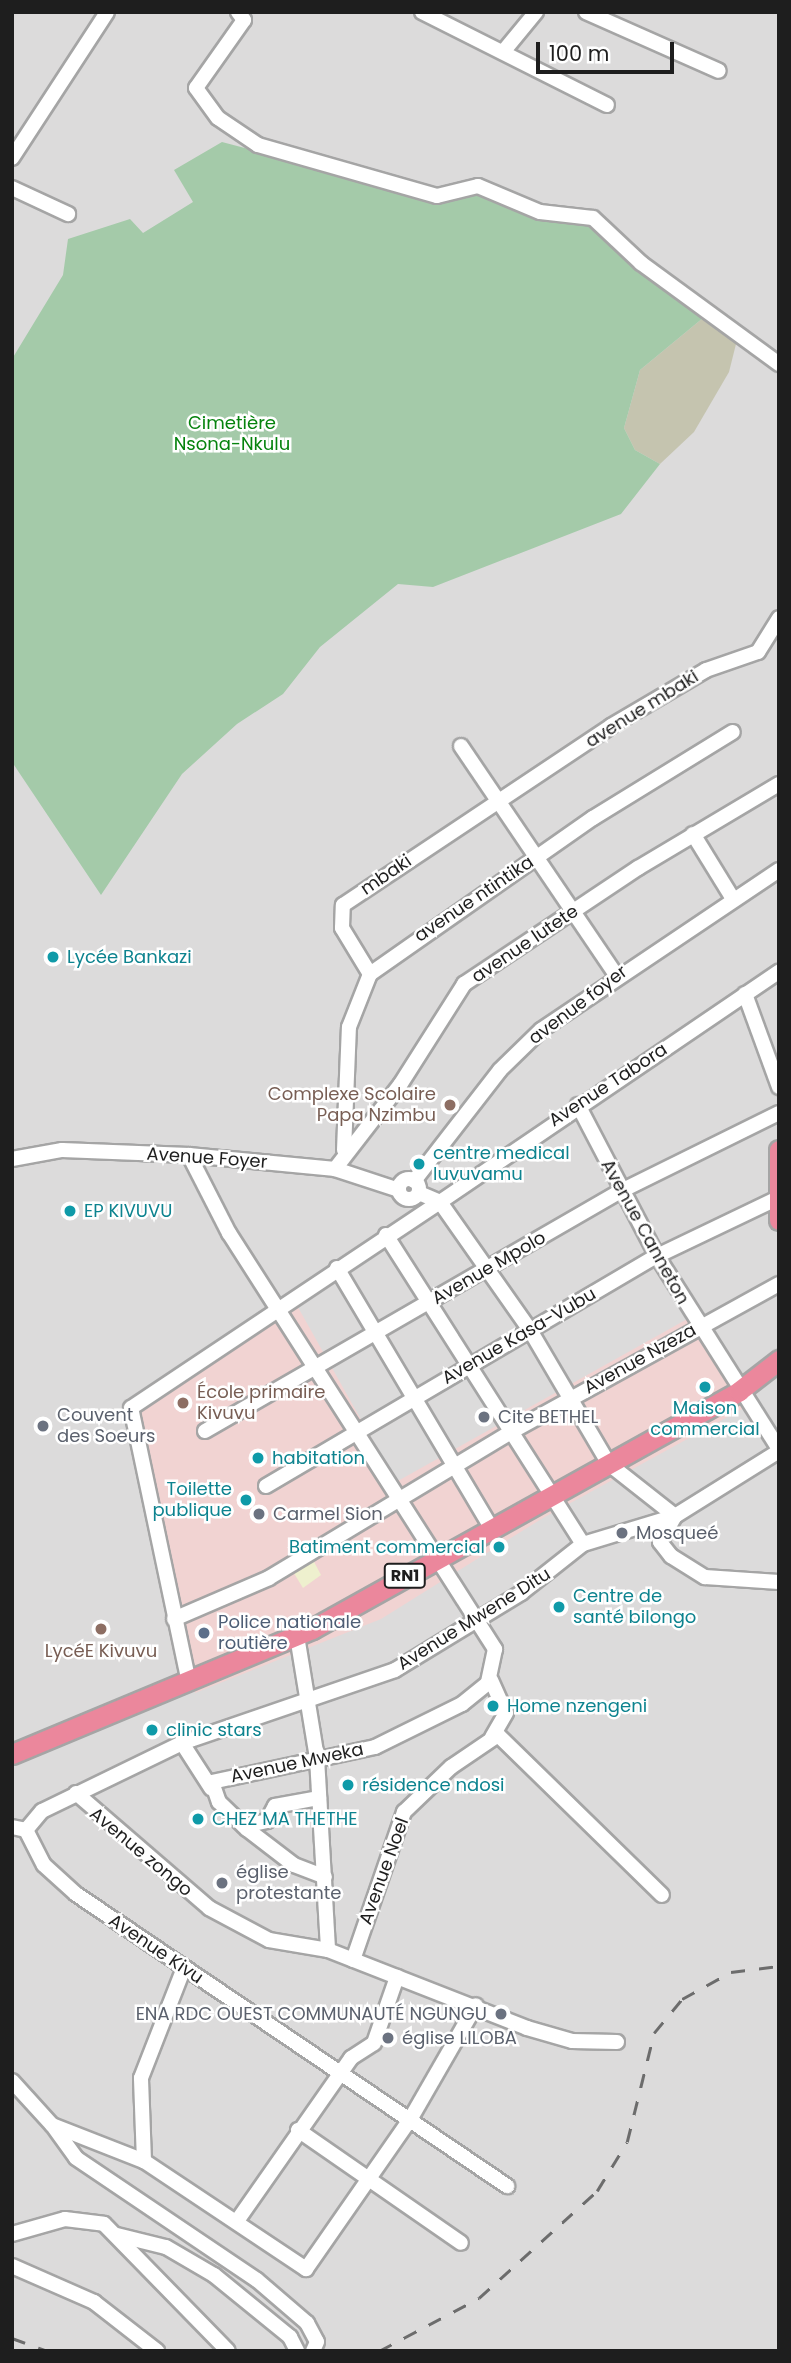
<!DOCTYPE html>
<meta charset="utf-8">
<style>
body{margin:0}
#map{position:relative;width:791px;height:2363px;overflow:hidden;background:#f0ece4;font-family:Poppins,sans-serif}
div>[style]{position:absolute}
.residential>*{inset:0;background:#dcdbdb;transform-origin:0 0}
.commercial>*{inset:0;background:#f1d3d2}
.construction>*{inset:0;background:#c5c4af}
.farmland>*{inset:0;background:#eef0ce}
.cemetery>*{inset:0;background:#a4caa9}
.roads{filter:drop-shadow(2px 0 #a5a5a5) drop-shadow(-2px 0 #a5a5a5) drop-shadow(0 2px #a5a5a5) drop-shadow(0 -2px #a5a5a5)}
.minor>*{height:14px;margin:-7px;padding:0 7px;transform-origin:7px;border-radius:7px;background:#fff}
.minor>.ring{margin:-7px;padding:0;box-sizing:content-box;background:none;border:14px solid #fff;border-radius:50%}
.highway>*{height:19px;margin:-9.5px;padding:0 9.5px;transform-origin:9.5px;border-radius:9.5px;background:#eb879c}
.rail>*{height:2.5px;margin-top:-1.25px;transform-origin:0;background:repeating-linear-gradient(90deg,#6c6c6c 0 14px,transparent 0 28px)}
.dots>*{width:19px;height:19px;translate:-50% -50%;box-sizing:border-box;border:4px solid #fff;border-radius:50%}
span{translate:-50% -50%;white-space:nowrap;text-align:center;line-height:1.15;-webkit-text-stroke:5px #fff;paint-order:stroke}
.shield-label span{padding:2px 5px;background:#fff;border:2px solid;border-radius:5px;-webkit-text-stroke-width:0}
.shield-label{font-size:16px;color:#1e1e1e;font-weight:700}
.park-label{font-size:18px;color:#06830e}
.street-label{font-size:18px;color:#1e1e1e}
.culture-label{font-size:18px;color:#0d838f}
.left{translate:0 -50%;text-align:left}
.right{translate:-100% -50%;text-align:right}
.education-label{font-size:18px;color:#785e54}
.worship-label{font-size:18px;color:#5b616d}
.service-label{font-size:18px;color:#4e5e75}
.frame{position:absolute;inset:0;border:14px solid #1e1e1e;pointer-events:none}
.scale{position:absolute;left:536px;top:42px;width:138px;height:32px;box-sizing:border-box;border:4px solid #1e1e1e;border-top:0;padding-left:9px;font-size:21px;line-height:24px;white-space:nowrap;color:#1e1e1e;-webkit-text-stroke:5px #fff;paint-order:stroke}
</style>
<div id="map">
<div class="residential">
<i style="left:12px;top:12px;width:767px;height:2339px"></i>
</div>
<div class="commercial">
<i style="clip-path:polygon(290px 1293px,396px 1482px,698px 1313px,755px 1402px,543px 1518px,381px 1619px,195px 1693px,138px 1412px,169px 1377px)"></i>
</div>
<div class="construction">
<i style="clip-path:polygon(709px 313px,736px 344px,729px 372px,694px 432px,660px 464px,635px 450px,624px 428px,640px 370px)"></i>
</div>
<div class="farmland">
<i style="clip-path:polygon(312px 1558px,321px 1575px,303px 1588px,292px 1570px)"></i>
</div>
<div class="cemetery">
<i style="clip-path:polygon(222px 142px,437px 199px,470px 191px,591px 219px,709px 313px,640px 370px,624px 428px,635px 450px,660px 464px,621px 514px,433px 587px,398px 584px,320px 647px,283px 694px,237px 724px,182px 774px,101px 895px,12px 762px,12px 359px,63px 275px,68px 239px,130px 219px,143px 233px,193px 202px,174px 170px)"></i>
</div>
<div class="roads">
<div class="minor">
<i style="left:238px;top:12px;width:10px;rotate:53deg"></i>
<i style="left:244px;top:20px;width:83px;rotate:125.2deg"></i>
<i style="left:196px;top:88px;width:37px;rotate:54deg"></i>
<i style="left:218px;top:118px;width:48px;rotate:34deg"></i>
<i style="left:258px;top:145px;width:186px;rotate:15.9deg"></i>
<i style="left:437px;top:196px;width:42px;rotate:-13.7deg"></i>
<i style="left:478px;top:186px;width:67px;rotate:22.8deg"></i>
<i style="left:540px;top:212px;width:53px;rotate:6.5deg"></i>
<i style="left:593px;top:218px;width:66px;rotate:43.2deg"></i>
<i style="left:641px;top:263px;width:171px;rotate:36.2deg"></i>
<i style="left:422px;top:12px;width:207px;rotate:26.7deg"></i>
<i style="left:586px;top:12px;width:145px;rotate:23.9deg"></i>
<i style="left:503px;top:52px;width:52px;rotate:-50.5deg"></i>
<i style="left:12px;top:158px;width:174px;rotate:-56.9deg"></i>
<i style="left:12px;top:188px;width:62px;rotate:24.9deg"></i>
<i style="left:461px;top:746px;width:277px;rotate:55.9deg"></i>
<i style="left:693px;top:834px;width:76px;rotate:58.4deg"></i>
<i style="left:370px;top:974px;width:54px;rotate:-121.3deg"></i>
<i style="left:342px;top:928px;width:23px;rotate:-88deg"></i>
<i style="left:343px;top:905px;width:322px;rotate:-33.7deg"></i>
<i style="left:611px;top:726px;width:110px;rotate:-30.5deg"></i>
<i style="left:706px;top:670px;width:55px;rotate:-19.1deg"></i>
<i style="left:758px;top:652px;width:40px;rotate:-58deg"></i>
<i style="left:745px;top:994px;width:99px;rotate:69.9deg"></i>
<i style="left:578px;top:1105px;width:170px;rotate:62.4deg"></i>
<i style="left:657px;top:1256px;width:228px;rotate:57.7deg"></i>
<i style="left:344px;top:1150px;width:123px;rotate:-87.7deg"></i>
<i style="left:349px;top:1027px;width:57px;rotate:-68.4deg"></i>
<i style="left:370px;top:974px;width:272px;rotate:-35deg"></i>
<i style="left:593px;top:818px;width:164px;rotate:-31.6deg"></i>
<i style="left:189px;top:1155px;width:88px;rotate:62.9deg"></i>
<i style="left:229px;top:1233px;width:494px;rotate:57.4deg"></i>
<i style="left:495px;top:1649px;width:35px;rotate:102deg"></i>
<i style="left:488px;top:1683px;width:33px;rotate:141deg"></i>
<i style="left:462px;top:1704px;width:97px;rotate:153.7deg"></i>
<i style="left:375px;top:1747px;width:167px;rotate:167.9deg"></i>
<i style="left:212px;top:1782px;width:21px;rotate:71deg"></i>
<i style="left:219px;top:1802px;width:39px;rotate:44deg"></i>
<i style="left:247px;top:1829px;width:59px;rotate:37.5deg"></i>
<i style="left:294px;top:1865px;width:33px;rotate:21deg"></i>
<i style="left:12px;top:1159px;width:51px;rotate:-10.2deg"></i>
<i style="left:62px;top:1150px;width:127px;rotate:2.3deg"></i>
<i style="left:189px;top:1155px;width:147px;rotate:5.5deg"></i>
<i style="left:335px;top:1169px;width:67px;rotate:18.2deg"></i>
<i style="left:335px;top:1169px;width:106px;rotate:-52.3deg"></i>
<i style="left:400px;top:1085px;width:120px;rotate:-57.6deg"></i>
<i style="left:464px;top:984px;width:209px;rotate:-33.7deg"></i>
<i style="left:638px;top:868px;width:164px;rotate:-30.8deg"></i>
<i class="ring" style="left:399px;top:1179px;width:6px;height:6px"></i>
<i style="left:414px;top:1181px;width:140px;rotate:-52.2deg"></i>
<i style="left:500px;top:1070px;width:57px;rotate:-44.3deg"></i>
<i style="left:541px;top:1030px;width:287px;rotate:-33.9deg"></i>
<i style="left:419px;top:1193px;width:23px;rotate:23deg"></i>
<i style="left:440px;top:1202px;width:410px;rotate:-34.2deg"></i>
<i style="left:386px;top:1235px;width:366px;rotate:57.5deg"></i>
<i style="left:337px;top:1268px;width:304px;rotate:59.3deg"></i>
<i style="left:205px;top:1431px;width:480px;rotate:-30deg"></i>
<i style="left:621px;top:1191px;width:176px;rotate:-26.3deg"></i>
<i style="left:266px;top:1486px;width:454px;rotate:-30.5deg"></i>
<i style="left:657px;top:1256px;width:134px;rotate:-25.6deg"></i>
<i style="left:174px;top:1619px;width:103px;rotate:-23.3deg"></i>
<i style="left:269px;top:1578px;width:283px;rotate:-31.1deg"></i>
<i style="left:511px;top:1432px;width:306px;rotate:-28.9deg"></i>
<i style="left:297px;top:1636px;width:124px;rotate:80.7deg"></i>
<i style="left:317px;top:1758px;width:192px;rotate:86.7deg"></i>
<i style="left:188px;top:1678px;width:276px;rotate:-101.9deg"></i>
<i style="left:131px;top:1408px;width:371px;rotate:-33.7deg"></i>
<i style="left:440px;top:1202px;width:156px;rotate:54.9deg"></i>
<i style="left:530px;top:1330px;width:156px;rotate:59.5deg"></i>
<i style="left:609px;top:1464px;width:84px;rotate:38.2deg"></i>
<i style="left:675px;top:1516px;width:30px;rotate:120deg"></i>
<i style="left:660px;top:1542px;width:18px;rotate:52deg"></i>
<i style="left:671px;top:1556px;width:40px;rotate:32deg"></i>
<i style="left:705px;top:1577px;width:74px;rotate:3.9deg"></i>
<i style="left:491px;top:1680px;width:36px;rotate:66deg"></i>
<i style="left:506px;top:1713px;width:28px;rotate:120deg"></i>
<i style="left:182px;top:1743px;width:54px;rotate:57.2deg"></i>
<i style="left:76px;top:1793px;width:176px;rotate:40.8deg"></i>
<i style="left:209px;top:1908px;width:68px;rotate:28.1deg"></i>
<i style="left:269px;top:1940px;width:60px;rotate:9.6deg"></i>
<i style="left:328px;top:1950px;width:214px;rotate:21.4deg"></i>
<i style="left:527px;top:2028px;width:47px;rotate:16.1deg"></i>
<i style="left:572px;top:2041px;width:45px;rotate:1.3deg"></i>
<i style="left:244px;top:1826px;width:24px;rotate:-12deg"></i>
<i style="left:267px;top:1821px;width:17px;rotate:-62deg"></i>
<i style="left:275px;top:1806px;width:45px;rotate:-10.3deg"></i>
<i style="left:12px;top:1827px;width:14px;rotate:12deg"></i>
<i style="left:26px;top:1830px;width:25px;rotate:-50deg"></i>
<i style="left:42px;top:1811px;width:156px;rotate:-25.9deg"></i>
<i style="left:182px;top:1743px;width:225px;rotate:-18.9deg"></i>
<i style="left:395px;top:1670px;width:148px;rotate:-31.4deg"></i>
<i style="left:521px;top:1593px;width:79px;rotate:-38.3deg"></i>
<i style="left:583px;top:1544px;width:96px;rotate:-16.9deg"></i>
<i style="left:675px;top:1516px;width:123px;rotate:-32deg"></i>
<i style="left:26px;top:1830px;width:39px;rotate:63deg"></i>
<i style="left:44px;top:1865px;width:43px;rotate:42.2deg"></i>
<i style="left:76px;top:1894px;width:521px;rotate:34.12deg"></i>
<i style="left:353px;top:1960px;width:157px;rotate:-71deg"></i>
<i style="left:404px;top:1812px;width:65px;rotate:-43.8deg"></i>
<i style="left:451px;top:1767px;width:57px;rotate:-34.2deg"></i>
<i style="left:498px;top:1735px;width:229px;rotate:44.3deg"></i>
<i style="left:12px;top:2081px;width:59px;rotate:47.7deg"></i>
<i style="left:52px;top:2125px;width:99px;rotate:21.4deg"></i>
<i style="left:144px;top:2161px;width:195px;rotate:33.7deg"></i>
<i style="left:306px;top:2269px;width:184px;rotate:-55.2deg"></i>
<i style="left:411px;top:2118px;width:130px;rotate:-60.1deg"></i>
<i style="left:53px;top:2126px;width:39px;rotate:54deg"></i>
<i style="left:76px;top:2158px;width:218px;rotate:34deg"></i>
<i style="left:257px;top:2280px;width:66px;rotate:40.7deg"></i>
<i style="left:307px;top:2323px;width:21px;rotate:62deg"></i>
<i style="left:317px;top:2342px;width:10px;rotate:114deg"></i>
<i style="left:298px;top:2130px;width:198px;rotate:34.7deg"></i>
<i style="left:144px;top:2161px;width:83px;rotate:-92.1deg"></i>
<i style="left:141px;top:2078px;width:116px;rotate:-68.7deg"></i>
<i style="left:237px;top:2221px;width:199px;rotate:-55deg"></i>
<i style="left:351px;top:2058px;width:27px;rotate:-33deg"></i>
<i style="left:374px;top:2043px;width:70px;rotate:-70.8deg"></i>
<i style="left:12px;top:2234px;width:55px;rotate:-15.8deg"></i>
<i style="left:65px;top:2219px;width:39px;rotate:7deg"></i>
<i style="left:104px;top:2224px;width:177px;rotate:45.7deg"></i>
<i style="left:117px;top:2235px;width:50px;rotate:13.8deg"></i>
<i style="left:166px;top:2247px;width:56px;rotate:30.3deg"></i>
<i style="left:214px;top:2275px;width:98px;rotate:39.2deg"></i>
<i style="left:290px;top:2337px;width:16px;rotate:63deg"></i>
<i style="left:12px;top:2266px;width:90px;rotate:23.7deg"></i>
<i style="left:94px;top:2302px;width:80px;rotate:37.9deg"></i>
</div>
<div class="highway">
<i style="left:779px;top:1150px;width:70px;rotate:90deg"></i>
<i style="left:12px;top:1754px;width:325px;rotate:-22.6deg"></i>
<i style="left:312px;top:1629px;width:489px;rotate:-29.1deg"></i>
<i style="left:739px;top:1391px;width:51px;rotate:-37.8deg"></i>
</div>
</div>
<div class="rail">
<i style="left:12px;top:2338px;width:37px;rotate:20deg"></i>
<i style="left:379px;top:2351px;width:113px;rotate:-27.9deg"></i>
<i style="left:479px;top:2298px;width:159px;rotate:-42.2deg"></i>
<i style="left:597px;top:2191px;width:57px;rotate:-58.5deg"></i>
<i style="left:627px;top:2142px;width:112px;rotate:-76.1deg"></i>
<i style="left:654px;top:2033px;width:44px;rotate:-50.5deg"></i>
<i style="left:682px;top:1999px;width:56px;rotate:-28.9deg"></i>
<i style="left:731px;top:1972px;width:48px;rotate:-7.1deg"></i>
</div>
<div class="dots">
<i style="left:53px;top:957px;background:#0f9aa8"></i>
<i style="left:450px;top:1105px;background:#8d6e63"></i>
<i style="left:419px;top:1164px;background:#0f9aa8"></i>
<i style="left:70px;top:1211px;background:#0f9aa8"></i>
<i style="left:705px;top:1387px;background:#0f9aa8"></i>
<i style="left:183px;top:1403px;background:#8d6e63"></i>
<i style="left:484px;top:1417px;background:#6b7280"></i>
<i style="left:43px;top:1426px;background:#6b7280"></i>
<i style="left:258px;top:1458px;background:#0f9aa8"></i>
<i style="left:246px;top:1500px;background:#0f9aa8"></i>
<i style="left:259px;top:1514px;background:#6b7280"></i>
<i style="left:622px;top:1533px;background:#6b7280"></i>
<i style="left:499px;top:1547px;background:#0f9aa8"></i>
<i style="left:559px;top:1607px;background:#0f9aa8"></i>
<i style="left:101px;top:1629px;background:#8d6e63"></i>
<i style="left:204px;top:1633px;background:#5c6f8a"></i>
<i style="left:493px;top:1706px;background:#0f9aa8"></i>
<i style="left:152px;top:1730px;background:#0f9aa8"></i>
<i style="left:348px;top:1785px;background:#0f9aa8"></i>
<i style="left:198px;top:1819px;background:#0f9aa8"></i>
<i style="left:222px;top:1883px;background:#6b7280"></i>
<i style="left:501px;top:2014px;background:#6b7280"></i>
<i style="left:388px;top:2038px;background:#6b7280"></i>
</div>
<div class="shield-label">
<span style="left:405px;top:1576px">RN1</span>
</div>
<div class="park-label">
<span style="left:232px;top:434px">Cimetière<br>Nsona-Nkulu</span>
</div>
<div class="street-label">
<span style="left:642px;top:709px;rotate:-32deg">avenue mbaki</span>
<span style="left:386px;top:875px;rotate:-34deg">mbaki</span>
<span style="left:474px;top:899px;rotate:-34deg">avenue ntintika</span>
<span style="left:525px;top:944px;rotate:-34deg">avenue lutete</span>
<span style="left:578px;top:1005px;rotate:-37deg">avenue foyer</span>
<span style="left:608px;top:1085px;rotate:-33deg">Avenue Tabora</span>
<span style="left:207px;top:1158px;rotate:4deg">Avenue Foyer</span>
<span style="left:645px;top:1232px;rotate:61deg">Avenue Canneton</span>
<span style="left:489px;top:1268px;rotate:-30deg">Avenue Mpolo</span>
<span style="left:519px;top:1336px;rotate:-30deg">Avenue Kasa-Vubu</span>
<span style="left:640px;top:1359px;rotate:-29deg">Avenue Nzeza</span>
<span style="left:474px;top:1619px;rotate:-32deg">Avenue Mwene Ditu</span>
<span style="left:297px;top:1763px;rotate:-12deg">Avenue Mweka</span>
<span style="left:141px;top:1852px;rotate:40deg">Avenue zongo</span>
<span style="left:384px;top:1871px;rotate:-70deg">Avenue Noel</span>
<span style="left:156px;top:1949px;rotate:34deg">Avenue Kivu</span>
</div>
<div class="culture-label">
<span class="left" style="left:67px;top:957px">Lycée Bankazi</span>
<span class="left" style="left:433px;top:1164px">centre medical<br>luvuvamu</span>
<span class="left" style="left:84px;top:1211px">EP KIVUVU</span>
<span style="left:705px;top:1419px">Maison<br>commercial</span>
<span class="left" style="left:272px;top:1458px">habitation</span>
<span class="right" style="left:232px;top:1500px">Toilette<br>publique</span>
<span class="right" style="left:485px;top:1547px">Batiment commercial</span>
<span class="left" style="left:573px;top:1607px">Centre de<br>santé bilongo</span>
<span class="left" style="left:507px;top:1706px">Home nzengeni</span>
<span class="left" style="left:166px;top:1730px">clinic stars</span>
<span class="left" style="left:362px;top:1785px">résidence ndosi</span>
<span class="left" style="left:212px;top:1819px">CHEZ MA THETHE</span>
</div>
<div class="education-label">
<span class="right" style="left:436px;top:1105px">Complexe Scolaire<br>Papa Nzimbu</span>
<span class="left" style="left:197px;top:1403px">École primaire<br>Kivuvu</span>
<span style="left:101px;top:1651px">LycéE Kivuvu</span>
</div>
<div class="worship-label">
<span class="left" style="left:57px;top:1426px">Couvent<br>des Soeurs</span>
<span class="left" style="left:498px;top:1417px">Cite BETHEL</span>
<span class="left" style="left:273px;top:1514px">Carmel Sion</span>
<span class="left" style="left:636px;top:1533px">Mosqueé</span>
<span class="left" style="left:236px;top:1883px">église<br>protestante</span>
<span class="right" style="left:487px;top:2014px">ENA RDC OUEST COMMUNAUTÉ NGUNGU</span>
<span class="left" style="left:402px;top:2038px">église LILOBA</span>
</div>
<div class="service-label">
<span class="left" style="left:218px;top:1633px">Police nationale<br>routière</span>
</div>
<div class="frame"></div>
<div class="scale">100 m</div>
</div>
